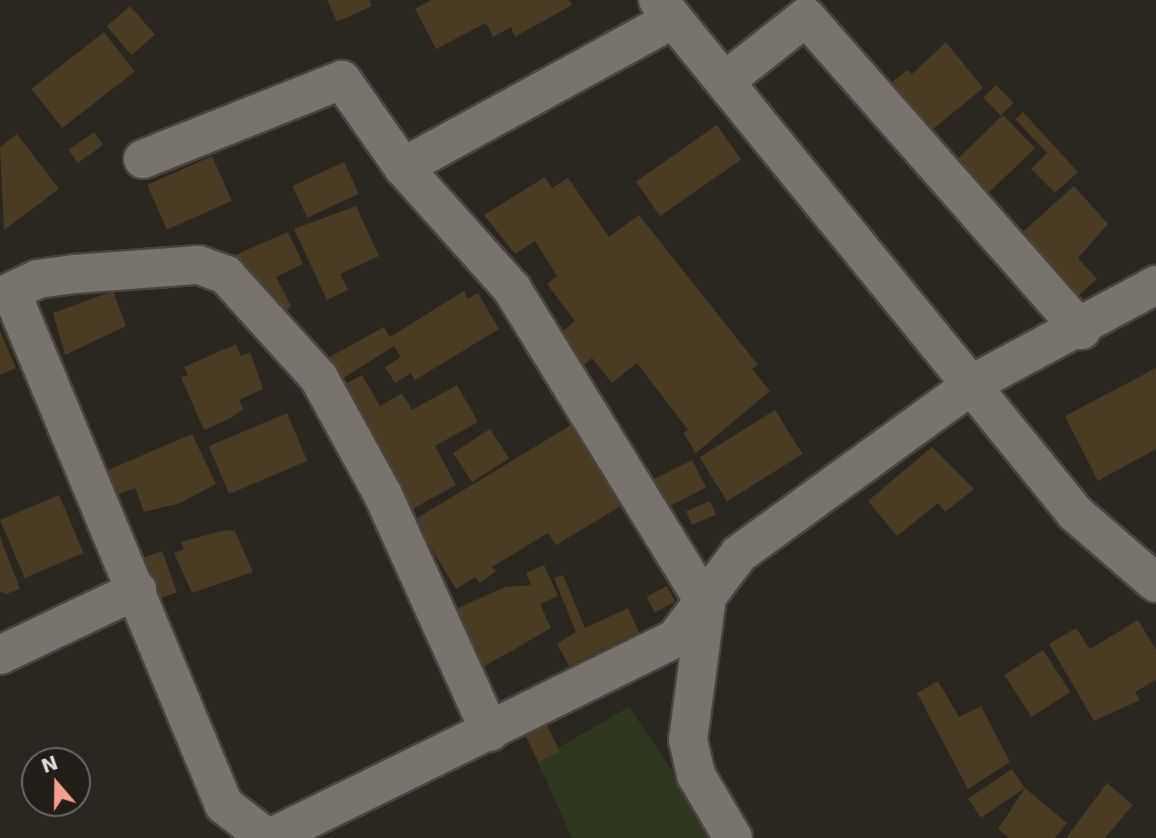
<!DOCTYPE html>
<style>
body{margin:0}
#map{position:relative;width:1156px;height:838px;overflow:hidden;background:#2a2721;font-family:"DejaVu Sans",sans-serif}
div>[style]{position:absolute}
.green>*{inset:0;background:#303721}
.building>*{inset:0;background:#493b24;transform-origin:0 0}
.roads{filter:drop-shadow(2px 0 #48453f) drop-shadow(-2px 0 #48453f) drop-shadow(0 2px #48453f) drop-shadow(0 -2px #48453f)}
.minor>*{height:38px;margin:-19px;padding:0 19px;transform-origin:19px;border-radius:19px;background:#78736c}
span{translate:-50% -50%;white-space:nowrap;text-align:center;line-height:1.15;-webkit-text-stroke:6px #211d17;paint-order:stroke}
.north{position:absolute;left:21px;top:747px;width:70px;height:70px;box-sizing:border-box;background:#211d17;border:2px solid #6c6964;border-radius:50%;rotate:340deg;font-size:19px;font-weight:700;line-height:28px;text-align:center;color:#dddbd7}
.north::after{content:'';display:block;margin:auto;width:24px;height:32px;background:#f59d8e;clip-path:polygon(50% 0,100% 100%,50% 72%,0 100%)}
</style>
<div id="map">
<div class="green">
<i style="clip-path:polygon(629px 707px,681px 784px,712px 838px,572px 838px,537px 760px)"></i>
</div>
<div class="building">
<i style="clip-path:polygon(327px 0,369px 0,372px 6px,337px 22px)"></i>
<i style="clip-path:polygon(431px 0,569px 0,572px 5px,515px 37px,511px 27px,493px 37px,486px 23px,436px 49px,415px 9px)"></i>
<i style="left:130px;top:6px;width:38px;height:31px;rotate:49deg"></i>
<i style="left:104px;top:32px;width:50px;height:92px;rotate:52deg"></i>
<i style="clip-path:polygon(946px 42px,983px 88px,926px 135px,886px 87px,907px 70px,912px 74px)"></i>
<i style="left:996px;top:85px;width:25px;height:18px;rotate:45deg"></i>
<i style="clip-path:polygon(1023px 112px,1078px 172px,1055px 193px,1031px 169px,1047px 153px,1015px 119px)"></i>
<i style="left:1003px;top:115px;width:46px;height:67px;rotate:46deg"></i>
<i style="left:717px;top:125px;width:42px;height:99px;rotate:55deg"></i>
<i style="left:94px;top:132px;width:16px;height:31px;rotate:55deg"></i>
<i style="clip-path:polygon(17px 134px,59px 189px,4px 230px,0 147px)"></i>
<i style="left:212px;top:156px;width:49px;height:71px;rotate:66deg"></i>
<i style="left:344px;top:162px;width:35px;height:57px;rotate:65deg"></i>
<i style="clip-path:polygon(545px 177px,552px 188px,568px 178px,609px 237px,639px 215px,758px 365px,752px 369px,770px 391px,696px 453px,683px 433px,688px 430px,637px 363px,612px 383px,592px 358px,583px 366px,560px 334px,575px 321px,547px 284px,557px 276px,535px 241px,515px 254px,484px 215px)"></i>
<i style="clip-path:polygon(1074px 186px,1108px 224px,1078px 258px,1097px 279px,1071px 302px,1014px 240px)"></i>
<i style="clip-path:polygon(356px 206px,379px 256px,340px 274px,348px 290px,327px 300px,294px 229px)"></i>
<i style="clip-path:polygon(288px 232px,303px 264px,276px 277px,291px 306px,285px 311px,312px 341px,305px 348px,226px 259px)"></i>
<i style="clip-path:polygon(113px 291px,126px 326px,65px 355px,53px 313px)"></i>
<i style="clip-path:polygon(464px 291px,468px 299px,478px 293px,499px 329px,415px 380px,411px 373px,395px 383px,385px 367px,401px 357px,394px 346px,331px 386px,317px 364px,384px 327px,390px 337px)"></i>
<i style="clip-path:polygon(0 331px,16px 368px,0 375px)"></i>
<i style="clip-path:polygon(236px 344px,241px 356px,250px 352px,263px 389px,239px 400px,243px 409px,231px 418px,204px 430px,181px 377px,188px 375px,184px 367px)"></i>
<i style="clip-path:polygon(1156px 368px,1156px 449px,1098px 481px,1065px 416px)"></i>
<i style="clip-path:polygon(362px 375px,380px 406px,402px 393px,412px 410px,457px 385px,478px 422px,435px 446px,456px 485px,407px 512px,338px 388px)"></i>
<i style="left:775px;top:410px;width:52px;height:89px;rotate:58deg"></i>
<i style="left:287px;top:413px;width:52px;height:85px;rotate:67deg"></i>
<i style="clip-path:polygon(571px 425px,621px 506px,556px 545px,548px 533px,492px 567px,496px 571px,480px 583px,475px 577px,456px 589px,414px 520px)"></i>
<i style="left:490px;top:429px;width:35px;height:44px;rotate:57deg"></i>
<i style="clip-path:polygon(192px 434px,216px 484px,180px 503px,144px 512px,135px 488px,117px 495px,108px 470px)"></i>
<i style="clip-path:polygon(932px 447px,974px 489px,945px 512px,938px 503px,897px 536px,868px 501px)"></i>
<i style="left:692px;top:460px;width:31px;height:42px;rotate:63deg"></i>
<i style="left:59px;top:495px;width:63px;height:64px;rotate:67deg"></i>
<i style="left:710px;top:501px;width:15px;height:26px;rotate:67deg"></i>
<i style="clip-path:polygon(225px 530px,235px 531px,253px 572px,192px 593px,174px 553px,184px 549px,181px 542px)"></i>
<i style="clip-path:polygon(0 537px,20px 589px,6px 594px,0 591px)"></i>
<i style="left:162px;top:551px;width:44px;height:30px;rotate:70deg"></i>
<i style="clip-path:polygon(544px 565px,558px 596px,540px 604px,551px 628px,476px 671px,449px 612px,505px 587px,531px 585px,526px 573px)"></i>
<i style="clip-path:polygon(563px 575px,585px 628px,628px 608px,639px 632px,569px 666px,557px 644px,576px 632px,554px 578px)"></i>
<i style="left:667px;top:586px;width:18px;height:23px;rotate:63deg"></i>
<i style="clip-path:polygon(1138px 620px,1156px 650px,1156px 680px,1135px 692px,1140px 700px,1094px 721px,1049px 644px,1076px 628px,1090px 649px)"></i>
<i style="left:1043px;top:650px;width:50px;height:46px;rotate:57deg"></i>
<i style="clip-path:polygon(938px 681px,959px 717px,981px 706px,1010px 762px,968px 789px,917px 693px)"></i>
<i style="left:545px;top:721px;width:34px;height:24px;rotate:64deg"></i>
<i style="left:1012px;top:769px;width:23px;height:53px;rotate:56deg"></i>
<i style="clip-path:polygon(1107px 783px,1133px 805px,1105px 838px,1066px 838px)"></i>
<i style="clip-path:polygon(1025px 788px,1067px 823px,1055px 838px,1009px 838px,998px 829px)"></i>
</div>
<div class="roads">
<div class="minor">
<i style="left:658px;top:0;width:661px;rotate:50.89deg"></i>
<i style="left:1075px;top:513px;width:107px;rotate:40.8deg"></i>
<i style="left:725px;top:81px;width:103px;rotate:-38.3deg"></i>
<i style="left:806px;top:17px;width:417px;rotate:48.7deg"></i>
<i style="left:143px;top:159px;width:214px;rotate:-21.7deg"></i>
<i style="left:342px;top:80px;width:106px;rotate:55deg"></i>
<i style="left:403px;top:167px;width:164px;rotate:48.2deg"></i>
<i style="left:512px;top:289px;width:370px;rotate:58.4deg"></i>
<i style="left:706px;top:604px;width:137px;rotate:97.5deg"></i>
<i style="left:688px;top:740px;width:36px;rotate:77deg"></i>
<i style="left:696px;top:775px;width:73px;rotate:59.6deg"></i>
<i style="left:403px;top:167px;width:308px;rotate:-28.7deg"></i>
<i style="left:12px;top:294px;width:553px;rotate:67.47deg"></i>
<i style="left:224px;top:805px;width:54px;rotate:37.5deg"></i>
<i style="left:0;top:297px;width:42px;rotate:-25.3deg"></i>
<i style="left:38px;top:279px;width:37px;rotate:-8deg"></i>
<i style="left:75px;top:274px;width:124px;rotate:-4.2deg"></i>
<i style="left:199px;top:265px;width:29px;rotate:20deg"></i>
<i style="left:226px;top:275px;width:139px;rotate:47.9deg"></i>
<i style="left:319px;top:378px;width:133px;rotate:61.3deg"></i>
<i style="left:383px;top:495px;width:260px;rotate:65.7deg"></i>
<i style="left:0;top:655px;width:152px;rotate:-25.4deg"></i>
<i style="left:270px;top:838px;width:451px;rotate:-26.2deg"></i>
<i style="left:675px;top:639px;width:106px;rotate:-53deg"></i>
<i style="left:739px;top:554px;width:291px;rotate:-36deg"></i>
<i style="left:974px;top:383px;width:207px;rotate:-28.3deg"></i>
</div>
</div>
<div class="north">N</div>
</div>
